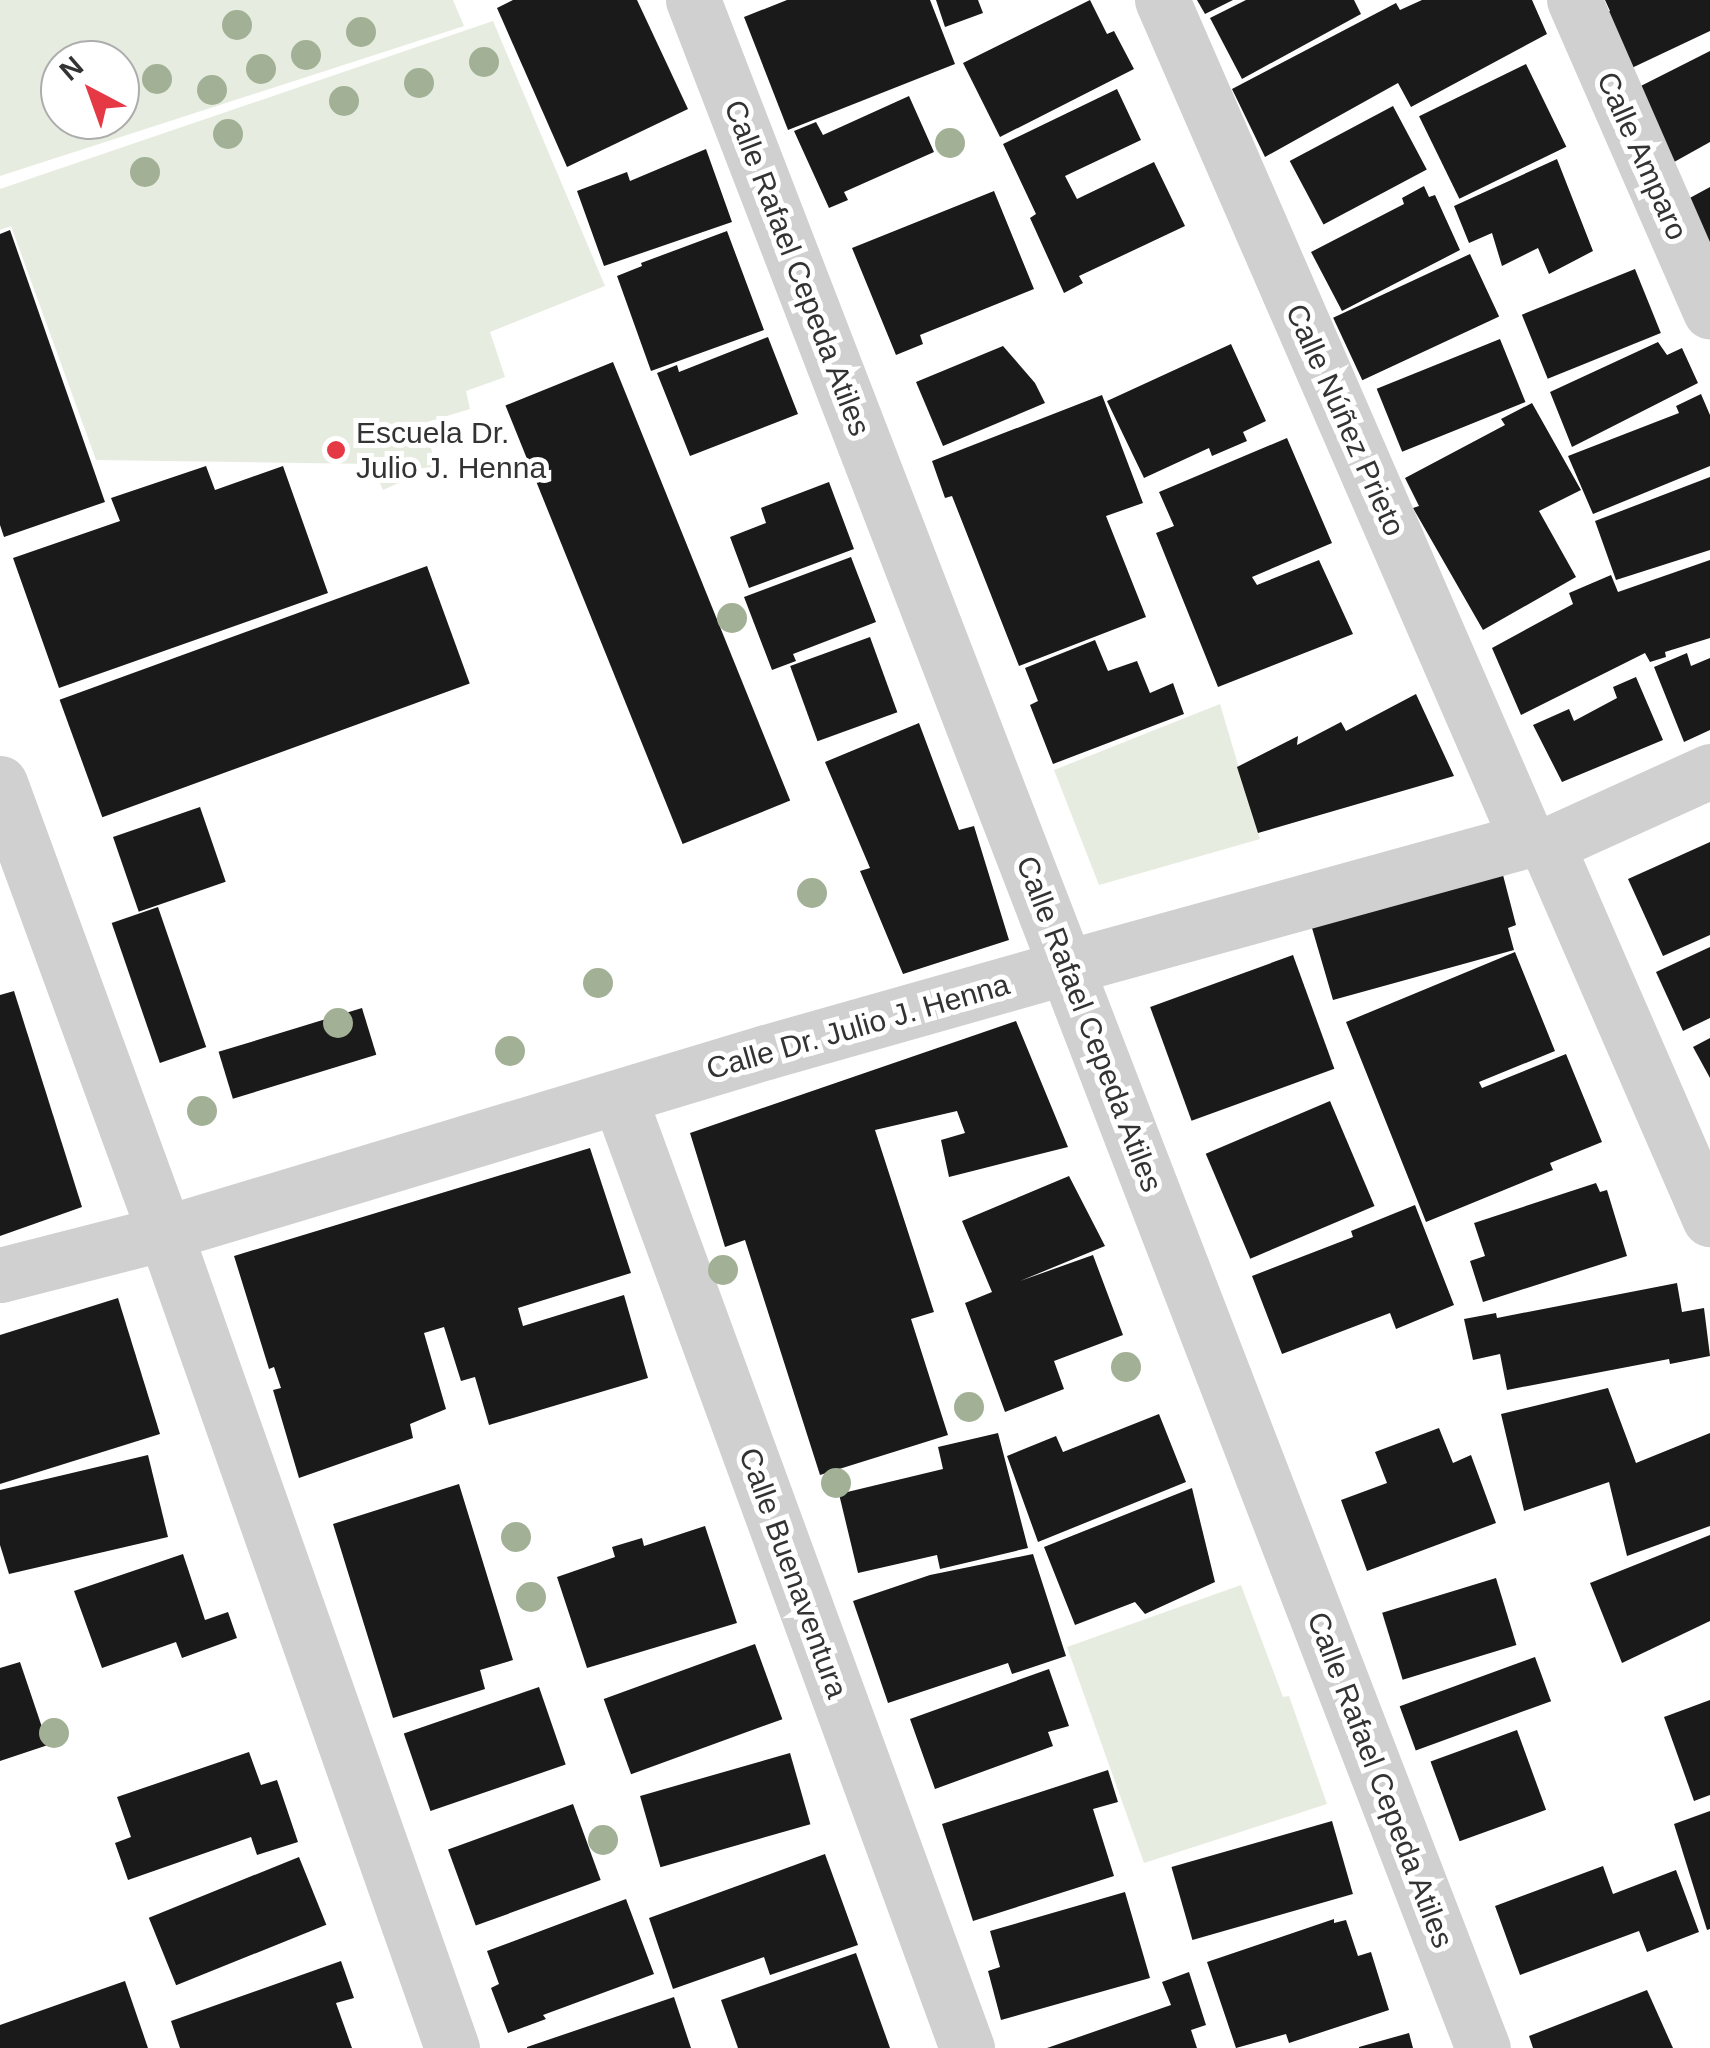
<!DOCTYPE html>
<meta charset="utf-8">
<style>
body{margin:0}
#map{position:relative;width:1710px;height:2048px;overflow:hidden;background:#fff;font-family:Arial,sans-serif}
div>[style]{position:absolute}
.green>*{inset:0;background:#e6ecdf}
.building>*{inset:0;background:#1a1a1a;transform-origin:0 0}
.minor>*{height:55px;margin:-27.5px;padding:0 27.5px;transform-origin:27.5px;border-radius:27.5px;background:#d0d0d0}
.trees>*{width:30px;height:30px;margin:-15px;border-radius:50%;background:#a2b095}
.dots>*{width:28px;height:28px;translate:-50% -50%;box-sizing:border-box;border:5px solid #fff;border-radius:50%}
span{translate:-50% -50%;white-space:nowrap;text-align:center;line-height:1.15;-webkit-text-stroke:10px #fff;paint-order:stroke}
.street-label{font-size:30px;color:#333}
.poi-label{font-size:30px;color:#333}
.left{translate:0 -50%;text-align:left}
.north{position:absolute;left:40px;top:40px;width:100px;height:100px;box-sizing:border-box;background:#fff;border:2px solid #adadad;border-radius:50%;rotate:319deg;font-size:28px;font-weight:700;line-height:40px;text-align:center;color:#333}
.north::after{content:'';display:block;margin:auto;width:35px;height:45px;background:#e63946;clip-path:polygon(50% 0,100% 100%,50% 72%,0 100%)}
</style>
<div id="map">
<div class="green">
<i style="clip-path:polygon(evenodd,0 0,453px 0,464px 26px,0 176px,0 0,60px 60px,120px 60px,120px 120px,60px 120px,60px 60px)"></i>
<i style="clip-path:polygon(493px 21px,605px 286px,490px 332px,505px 377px,466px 391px,470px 409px,424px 423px,436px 466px,383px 490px,372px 464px,96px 460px,11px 226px,0 230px,0 189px)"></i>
<i style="clip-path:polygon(1220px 704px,1260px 839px,1099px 885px,1054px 770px)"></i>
<i style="clip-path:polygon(1241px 1585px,1283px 1697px,1289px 1696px,1327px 1804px,1144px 1863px,1067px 1647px)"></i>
</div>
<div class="building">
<i style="clip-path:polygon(513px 0,637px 0,688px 109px,567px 167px,497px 8px)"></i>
<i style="clip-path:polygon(787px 0,930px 0,955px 64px,788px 130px,744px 17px)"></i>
<i style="clip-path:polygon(936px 0,978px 0,983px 13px,945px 27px)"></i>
<i style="clip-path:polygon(1090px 0,1107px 34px,1114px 31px,1134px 69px,1000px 137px,963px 63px)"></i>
<i style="clip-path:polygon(1197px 0,1233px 0,1205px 14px)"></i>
<i style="clip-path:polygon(1246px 0,1354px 0,1361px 14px,1242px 79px,1210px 18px)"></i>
<i style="clip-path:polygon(1422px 0,1532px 0,1547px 34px,1411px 107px,1398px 83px,1265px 157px,1232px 89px,1396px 3px,1400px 10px)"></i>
<i style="clip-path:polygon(1605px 0,1710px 0,1710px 31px,1619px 74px,1595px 18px,1610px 11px)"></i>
<i style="clip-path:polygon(1710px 51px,1710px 142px,1658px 171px,1619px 97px)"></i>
<i style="left:1526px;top:64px;width:92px;height:119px;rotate:64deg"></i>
<i style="clip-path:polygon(1117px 89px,1141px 140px,1065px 176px,1077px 199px,1154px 162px,1185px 226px,1079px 276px,1083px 283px,1064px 293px,1030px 218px,1036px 214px,1003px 144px)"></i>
<i style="clip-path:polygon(909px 96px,934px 152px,844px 192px,848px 200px,829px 208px,794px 131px,816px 122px,823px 135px)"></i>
<i style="left:1393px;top:106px;width:72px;height:117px;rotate:62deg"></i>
<i style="clip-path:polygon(706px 149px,732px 222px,604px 266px,577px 191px,627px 172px,630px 181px)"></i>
<i style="clip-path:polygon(1557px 159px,1593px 251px,1549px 274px,1538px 248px,1502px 266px,1492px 233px,1469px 243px,1454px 206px)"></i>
<i style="clip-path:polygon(1424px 186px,1429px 197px,1435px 195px,1460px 250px,1342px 311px,1311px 252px,1404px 204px,1402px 198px)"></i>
<i style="clip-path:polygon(1710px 187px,1710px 276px,1675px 206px)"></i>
<i style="clip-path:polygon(994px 191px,1034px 289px,920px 335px,923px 344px,896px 355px,852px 248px)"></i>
<i style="clip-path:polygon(10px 230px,105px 502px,4px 537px,0 525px,0 234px)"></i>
<i style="clip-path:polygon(727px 231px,764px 330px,651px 371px,617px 276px,642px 266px,641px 263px)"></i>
<i style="left:1470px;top:254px;width:69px;height:151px;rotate:65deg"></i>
<i style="left:1635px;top:269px;width:69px;height:122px;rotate:68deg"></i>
<i style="clip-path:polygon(768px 337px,798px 414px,690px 456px,657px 373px,677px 365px,679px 372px)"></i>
<i style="left:1500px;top:339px;width:68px;height:133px;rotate:68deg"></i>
<i style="clip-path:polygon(1658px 342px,1667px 355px,1682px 348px,1698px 383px,1572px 447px,1550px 392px)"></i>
<i style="clip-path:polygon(1231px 344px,1266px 421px,1243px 432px,1247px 441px,1212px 456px,1209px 448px,1144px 478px,1107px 401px)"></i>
<i style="clip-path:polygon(1003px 346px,1035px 383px,1045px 403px,943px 446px,916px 382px)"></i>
<i style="left:613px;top:362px;width:473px;height:116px;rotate:68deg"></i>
<i style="clip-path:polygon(1701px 394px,1710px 415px,1710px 466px,1593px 514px,1568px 456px,1679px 413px,1676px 406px)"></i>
<i style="clip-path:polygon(1102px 395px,1143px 503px,1106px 516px,1146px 617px,1019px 666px,952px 496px,945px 498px,932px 461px)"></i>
<i style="clip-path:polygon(1532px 403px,1581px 490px,1539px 511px,1576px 577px,1483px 630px,1413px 508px,1419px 506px,1405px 478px,1505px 425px,1501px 419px)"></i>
<i style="clip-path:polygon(1287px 438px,1332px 543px,1252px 577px,1257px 585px,1319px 560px,1353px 634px,1218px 687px,1156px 533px,1174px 526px,1159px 492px)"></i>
<i style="clip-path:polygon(206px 466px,215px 490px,283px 466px,328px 593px,59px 688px,13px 558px,120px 521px,111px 498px)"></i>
<i style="clip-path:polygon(1710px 477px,1710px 550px,1616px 580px,1595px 521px)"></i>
<i style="clip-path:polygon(829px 482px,854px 549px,749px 588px,730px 537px,766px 523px,761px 508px)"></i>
<i style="clip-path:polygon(851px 557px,876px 622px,793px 654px,796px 661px,772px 670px,744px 597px)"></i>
<i style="clip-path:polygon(1710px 560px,1710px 638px,1665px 652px,1666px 657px,1650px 662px,1645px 653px,1521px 715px,1492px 648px,1573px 604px,1569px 593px,1611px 575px,1618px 592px)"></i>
<i style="left:427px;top:566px;width:125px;height:391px;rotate:70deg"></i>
<i style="left:870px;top:637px;width:80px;height:85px;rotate:70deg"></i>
<i style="clip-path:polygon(1095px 640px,1108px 671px,1137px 661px,1150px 693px,1173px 683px,1184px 714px,1053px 764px,1030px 705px,1038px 701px,1025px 668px)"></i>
<i style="clip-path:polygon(1687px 653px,1691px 666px,1710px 658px,1710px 730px,1684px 742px,1654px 667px)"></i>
<i style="clip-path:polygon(1636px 677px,1663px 740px,1562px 782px,1533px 725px,1569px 709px,1574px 721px,1617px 698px,1613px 687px)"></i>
<i style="clip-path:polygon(1416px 694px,1454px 776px,1258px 833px,1237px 767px,1298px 736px,1297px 745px,1341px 722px,1346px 731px)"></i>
<i style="clip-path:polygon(919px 723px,959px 830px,974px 826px,1009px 940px,903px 974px,860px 871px,870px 868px,825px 762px)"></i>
<i style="left:200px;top:807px;width:79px;height:92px;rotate:71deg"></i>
<i style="clip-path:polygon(1710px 842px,1710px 935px,1663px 956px,1628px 879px)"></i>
<i style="clip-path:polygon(1503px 875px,1516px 925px,1508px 928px,1514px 950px,1333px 1000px,1312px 928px)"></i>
<i style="left:158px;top:907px;width:148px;height:49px;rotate:71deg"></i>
<i style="clip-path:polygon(1710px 947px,1710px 1018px,1683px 1031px,1656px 972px)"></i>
<i style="clip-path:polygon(1515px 952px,1555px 1051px,1479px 1082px,1482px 1088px,1566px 1054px,1602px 1142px,1550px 1163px,1553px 1170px,1426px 1222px,1346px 1022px)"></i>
<i style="left:1293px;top:955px;width:121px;height:152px;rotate:70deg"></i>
<i style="clip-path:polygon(14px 991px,82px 1207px,0 1236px,0 995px)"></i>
<i style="left:362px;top:1008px;width:49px;height:150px;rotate:73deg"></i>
<i style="clip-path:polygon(1016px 1021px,1068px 1147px,949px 1177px,941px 1140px,965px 1133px,957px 1111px,875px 1130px,934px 1312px,911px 1319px,948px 1435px,820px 1475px,745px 1240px,725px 1247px,690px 1133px)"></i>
<i style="clip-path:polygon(1710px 1038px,1710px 1078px,1693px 1047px)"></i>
<i style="left:1330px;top:1101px;width:114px;height:135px;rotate:67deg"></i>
<i style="clip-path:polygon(590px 1148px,631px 1273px,518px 1308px,523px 1326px,624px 1295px,648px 1378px,489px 1425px,475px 1377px,461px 1381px,444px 1327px,424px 1333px,446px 1409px,410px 1424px,413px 1438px,299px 1478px,273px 1390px,281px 1388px,274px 1367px,269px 1369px,234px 1256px)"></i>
<i style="clip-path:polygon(1069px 1176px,1105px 1246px,1020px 1281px,1093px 1255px,1123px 1335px,1054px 1361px,1064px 1389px,1005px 1412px,965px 1303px,992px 1292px,962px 1221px)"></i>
<i style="clip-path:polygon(1596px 1183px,1600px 1192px,1607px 1190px,1627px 1256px,1483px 1302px,1470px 1261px,1485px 1256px,1474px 1223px)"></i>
<i style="clip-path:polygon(1415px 1205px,1454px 1305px,1396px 1329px,1390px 1313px,1282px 1354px,1252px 1276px,1353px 1237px,1351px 1231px)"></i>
<i style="clip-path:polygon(1677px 1283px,1682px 1312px,1704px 1308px,1710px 1356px,1670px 1364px,1669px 1359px,1507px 1390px,1500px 1354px,1473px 1360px,1464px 1319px,1496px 1313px,1497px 1318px)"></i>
<i style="clip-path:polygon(118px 1298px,160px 1434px,0 1484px,0 1335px)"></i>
<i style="clip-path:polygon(1608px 1388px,1636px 1463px,1710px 1433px,1710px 1526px,1627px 1556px,1609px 1482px,1524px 1511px,1501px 1414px)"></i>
<i style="clip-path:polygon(1159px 1414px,1186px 1482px,1038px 1542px,1007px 1456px,1056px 1436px,1063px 1452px)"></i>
<i style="clip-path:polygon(1439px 1428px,1453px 1463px,1471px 1455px,1496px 1523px,1367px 1571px,1341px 1500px,1387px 1483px,1375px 1452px)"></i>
<i style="clip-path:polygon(998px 1433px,1028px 1548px,940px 1569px,937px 1555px,858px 1573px,839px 1494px,943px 1469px,938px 1447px)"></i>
<i style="clip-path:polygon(148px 1455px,168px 1537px,9px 1574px,0 1545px,0 1490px)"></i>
<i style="clip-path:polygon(459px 1484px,513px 1660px,480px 1670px,485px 1689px,393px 1718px,333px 1524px)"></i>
<i style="clip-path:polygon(1192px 1488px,1215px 1582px,1145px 1614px,1135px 1602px,1075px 1625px,1044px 1547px)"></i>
<i style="clip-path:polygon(705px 1526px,737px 1623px,587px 1668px,557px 1577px,615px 1557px,612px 1547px,642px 1538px,644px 1546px)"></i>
<i style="clip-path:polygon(1710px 1535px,1710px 1621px,1622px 1663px,1590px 1583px)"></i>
<i style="clip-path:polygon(183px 1554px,205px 1620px,228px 1612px,237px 1638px,182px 1658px,176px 1642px,102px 1668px,74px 1591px)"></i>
<i style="clip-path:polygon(1033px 1554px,1066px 1656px,1012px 1674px,1008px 1663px,888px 1703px,853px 1601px,930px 1575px)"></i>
<i style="left:1496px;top:1578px;width:70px;height:119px;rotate:73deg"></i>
<i style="left:755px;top:1644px;width:80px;height:161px;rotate:70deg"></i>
<i style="left:1535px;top:1657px;width:47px;height:144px;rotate:70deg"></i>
<i style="clip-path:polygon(20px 1662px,48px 1745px,0 1761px,0 1668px)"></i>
<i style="clip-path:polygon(1049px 1669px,1069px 1726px,1048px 1732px,1053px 1746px,935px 1789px,910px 1719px)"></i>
<i style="left:539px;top:1687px;width:82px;height:143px;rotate:71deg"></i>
<i style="clip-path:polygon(1710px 1700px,1710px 1795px,1694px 1801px,1664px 1717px)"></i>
<i style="left:1517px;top:1730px;width:85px;height:92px;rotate:70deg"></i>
<i style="clip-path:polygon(249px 1752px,261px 1785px,277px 1780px,298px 1842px,257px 1855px,251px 1837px,128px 1880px,115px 1843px,131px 1837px,117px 1797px)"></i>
<i style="left:790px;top:1753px;width:74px;height:156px;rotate:74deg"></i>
<i style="clip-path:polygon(1108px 1770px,1118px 1802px,1093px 1809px,1114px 1876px,973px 1921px,942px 1824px)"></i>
<i style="left:573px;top:1804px;width:81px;height:133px;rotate:70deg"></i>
<i style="clip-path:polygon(1710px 1811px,1710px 1929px,1707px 1930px,1674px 1824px)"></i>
<i style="left:1332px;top:1821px;width:76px;height:167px;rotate:74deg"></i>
<i style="clip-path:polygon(825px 1854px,858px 1945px,770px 1975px,764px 1957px,673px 1989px,649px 1918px)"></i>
<i style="left:299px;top:1857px;width:73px;height:162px;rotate:68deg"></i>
<i style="clip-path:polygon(1603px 1866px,1613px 1894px,1676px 1870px,1699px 1932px,1647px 1952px,1639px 1931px,1520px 1975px,1495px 1906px)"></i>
<i style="clip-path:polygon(1125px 1892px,1150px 1978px,1001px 2020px,988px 1971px,1000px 1967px,990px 1931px)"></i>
<i style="clip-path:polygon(626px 1899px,654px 1974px,543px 2015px,546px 2019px,508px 2033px,491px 1988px,499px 1984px,487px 1951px)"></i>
<i style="clip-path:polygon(1334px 1919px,1334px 1923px,1346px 1920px,1358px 1956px,1371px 1952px,1389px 2010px,1289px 2043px,1286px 2034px,1236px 2048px,1207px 1962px)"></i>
<i style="clip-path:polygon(856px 1953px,890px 2048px,738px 2048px,721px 2000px)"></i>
<i style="clip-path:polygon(341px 1961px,354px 1998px,336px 2003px,352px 2048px,180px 2048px,171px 2021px)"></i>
<i style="clip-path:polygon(1189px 1972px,1206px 2025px,1191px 2030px,1197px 2048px,1047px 2048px,1171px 2005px,1162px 1982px)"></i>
<i style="clip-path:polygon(125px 1981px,148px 2048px,0 2048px,0 2025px)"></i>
<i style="clip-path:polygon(1647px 1990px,1673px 2048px,1533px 2048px,1529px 2036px)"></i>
<i style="clip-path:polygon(674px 1997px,691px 2048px,527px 2048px,527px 2047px)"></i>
<i style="clip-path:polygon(1409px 2033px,1413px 2048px,1359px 2048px,1359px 2047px)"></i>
</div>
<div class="minor">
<i style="left:693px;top:0;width:2195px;rotate:68.91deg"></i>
<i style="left:1162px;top:0;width:916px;rotate:66.51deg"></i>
<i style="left:1574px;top:0;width:340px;rotate:66.4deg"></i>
<i style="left:0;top:783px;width:479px;rotate:69.9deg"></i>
<i style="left:165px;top:1233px;width:864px;rotate:70.6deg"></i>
<i style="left:1547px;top:845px;width:408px;rotate:66.5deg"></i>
<i style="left:619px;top:1097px;width:1013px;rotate:69.9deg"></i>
<i style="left:0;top:1275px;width:170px;rotate:-14.3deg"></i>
<i style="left:165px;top:1233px;width:628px;rotate:-16.76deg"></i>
<i style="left:766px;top:1052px;width:313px;rotate:-15.8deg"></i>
<i style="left:1067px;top:967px;width:477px;rotate:-15.4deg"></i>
<i style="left:1527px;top:840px;width:21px;rotate:14deg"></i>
<i style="left:1547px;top:845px;width:179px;rotate:-24.4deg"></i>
</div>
<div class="trees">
<i style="left:237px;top:25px"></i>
<i style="left:361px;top:32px"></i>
<i style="left:306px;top:55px"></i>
<i style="left:484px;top:62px"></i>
<i style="left:261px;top:69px"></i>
<i style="left:157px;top:79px"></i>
<i style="left:419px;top:83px"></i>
<i style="left:212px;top:90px"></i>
<i style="left:344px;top:101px"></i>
<i style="left:228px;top:134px"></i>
<i style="left:950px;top:143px"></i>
<i style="left:145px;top:172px"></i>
<i style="left:732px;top:618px"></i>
<i style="left:812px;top:893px"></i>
<i style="left:598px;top:983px"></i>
<i style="left:338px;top:1023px"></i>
<i style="left:510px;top:1051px"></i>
<i style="left:202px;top:1111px"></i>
<i style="left:723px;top:1270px"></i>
<i style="left:1126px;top:1367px"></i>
<i style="left:969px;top:1407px"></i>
<i style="left:836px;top:1483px"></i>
<i style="left:516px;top:1537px"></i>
<i style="left:531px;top:1597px"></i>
<i style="left:54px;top:1733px"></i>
<i style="left:603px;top:1840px"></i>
</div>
<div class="dots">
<i style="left:336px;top:450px;background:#e63946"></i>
</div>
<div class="street-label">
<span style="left:1642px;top:156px;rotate:66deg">Calle Amparo</span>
<span style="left:797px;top:268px;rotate:69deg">Calle Rafael Cepeda Atiles</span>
<span style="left:1345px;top:420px;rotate:66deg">Calle Núñez Prieto</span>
<span style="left:1089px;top:1024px;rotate:69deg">Calle Rafael Cepeda Atiles</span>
<span style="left:858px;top:1027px;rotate:-16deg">Calle Dr. Julio J. Henna</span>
<span style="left:793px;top:1573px;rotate:70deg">Calle Buenaventura</span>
<span style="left:1380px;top:1780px;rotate:69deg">Calle Rafael Cepeda Atiles</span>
</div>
<div class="poi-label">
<span class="left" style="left:356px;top:450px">Escuela Dr.<br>Julio J. Henna</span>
</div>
<div class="north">N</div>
</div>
